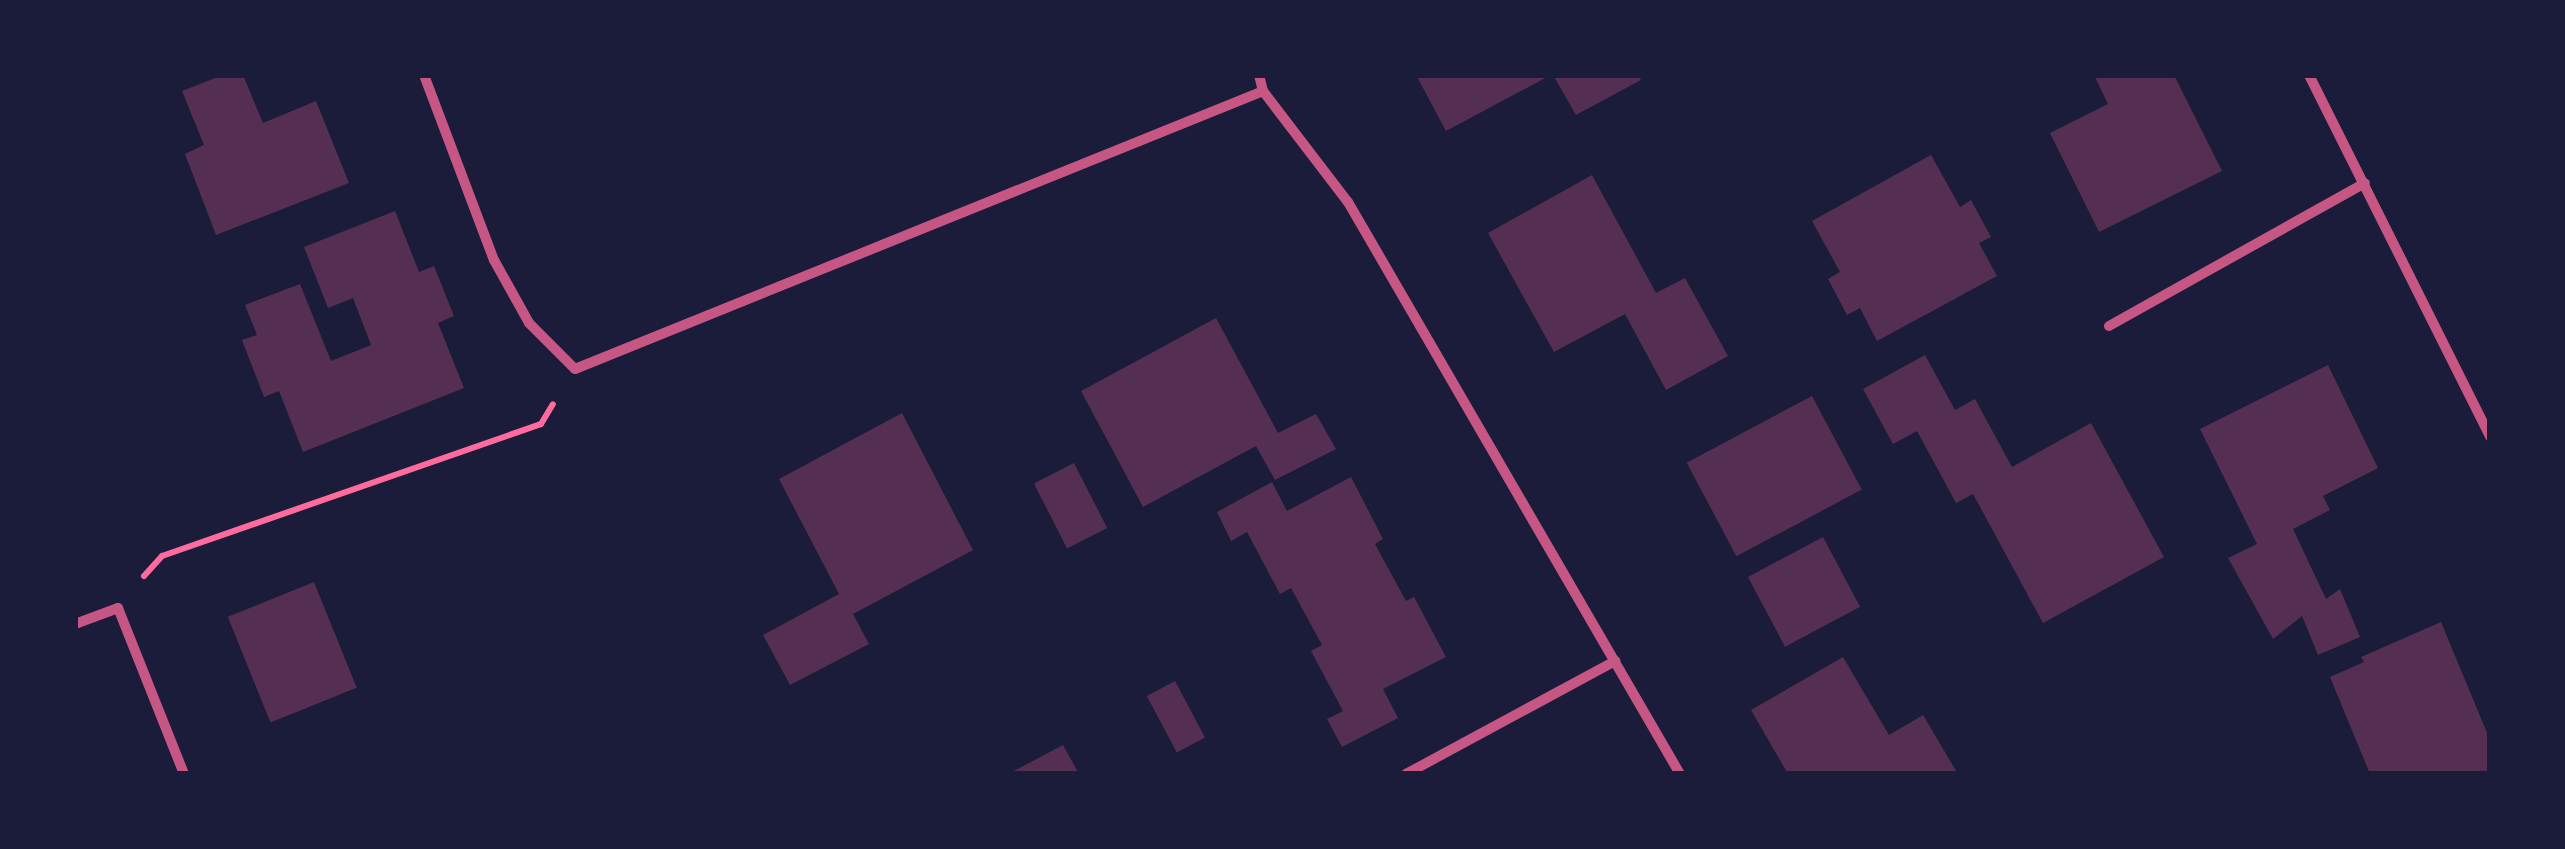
<!DOCTYPE html>
<style>
body{margin:0}
#map{position:relative;width:2565px;height:849px;overflow:hidden;background:#1b1b3a;font-family:"DM Sans",sans-serif}
div>[style]{position:absolute}
.building>*{inset:0;background:#542f53;transform-origin:0 0}
.path>*{height:6px;margin:-3px;padding:0 3px;transform-origin:3px;border-radius:3px;background:#ff6b9d}
.minor>*{height:10px;margin:-5px;padding:0 5px;transform-origin:5px;border-radius:5px;background:#c65784}
span{translate:-50% -50%;white-space:nowrap;text-align:center;line-height:1.15;-webkit-text-stroke:9px #1b1b3a;paint-order:stroke}
.frame{position:absolute;inset:0;border:78px solid #1b1b3a;pointer-events:none}
</style>
<div id="map">
<div class="building">
<i style="clip-path:polygon(223px 75px,243px 75px,263px 123px,316px 101px,349px 183px,216px 235px,185px 154px,204px 145px,182px 91px)"></i>
<i style="clip-path:polygon(1416px 75px,1551px 75px,1446px 131px)"></i>
<i style="clip-path:polygon(1553px 75px,1638px 75px,1641px 80px,1576px 115px)"></i>
<i style="clip-path:polygon(2094px 75px,2174px 75px,2222px 171px,2099px 232px,2050px 133px,2108px 104px)"></i>
<i style="clip-path:polygon(1931px 155px,1960px 207px,1971px 200px,1991px 237px,1979px 243px,1997px 276px,1877px 341px,1860px 308px,1847px 315px,1828px 279px,1840px 272px,1812px 221px)"></i>
<i style="clip-path:polygon(1592px 175px,1656px 293px,1685px 278px,1728px 356px,1666px 390px,1625px 314px,1554px 352px,1488px 233px)"></i>
<i style="clip-path:polygon(395px 211px,419px 272px,434px 266px,454px 316px,438px 323px,464px 388px,303px 452px,279px 391px,264px 397px,242px 340px,257px 335px,245px 305px,300px 284px,331px 361px,371px 345px,353px 298px,328px 308px,304px 247px)"></i>
<i style="clip-path:polygon(1216px 318px,1278px 433px,1316px 414px,1336px 449px,1275px 480px,1256px 446px,1143px 507px,1081px 391px)"></i>
<i style="clip-path:polygon(1925px 355px,1955px 410px,1975px 399px,2012px 467px,2091px 423px,2164px 557px,2043px 623px,1973px 494px,1956px 503px,1917px 431px,1893px 444px,1863px 389px)"></i>
<i style="clip-path:polygon(2328px 365px,2378px 468px,2323px 496px,2330px 510px,2293px 529px,2326px 599px,2340px 589px,2360px 637px,2318px 655px,2302px 616px,2273px 639px,2228px 558px,2257px 544px,2200px 429px)"></i>
<i style="left:1812px;top:396px;width:106px;height:142px;rotate:62deg"></i>
<i style="clip-path:polygon(902px 413px,973px 550px,853px 614px,869px 644px,790px 685px,763px 635px,839px 594px,779px 479px)"></i>
<i style="left:1074px;top:463px;width:73px;height:45px;rotate:63deg"></i>
<i style="clip-path:polygon(1351px 477px,1383px 539px,1375px 544px,1406px 601px,1414px 597px,1446px 657px,1383px 689px,1398px 718px,1342px 747px,1327px 719px,1343px 711px,1311px 651px,1322px 645px,1291px 588px,1280px 594px,1247px 532px,1231px 541px,1217px 512px,1272px 482px,1287px 511px)"></i>
<i style="left:1823px;top:537px;width:79px;height:85px;rotate:62deg"></i>
<i style="left:314px;top:582px;width:114px;height:93px;rotate:68deg"></i>
<i style="clip-path:polygon(2441px 622px,2490px 740px,2490px 774px,2370px 774px,2330px 677px,2364px 662px,2361px 657px)"></i>
<i style="clip-path:polygon(1843px 657px,1889px 735px,1923px 715px,1958px 774px,1788px 774px,1751px 710px)"></i>
<i style="left:1175px;top:681px;width:64px;height:32px;rotate:62deg"></i>
<i style="clip-path:polygon(1063px 745px,1079px 774px,1008px 774px)"></i>
</div>
<div class="path">
<i style="left:144px;top:576px;width:27px;rotate:-48deg"></i>
<i style="left:162px;top:556px;width:401px;rotate:-19.2deg"></i>
<i style="left:541px;top:424px;width:23px;rotate:-59deg"></i>
</div>
<div class="minor">
<i style="left:424px;top:75px;width:198px;rotate:69.3deg"></i>
<i style="left:494px;top:260px;width:72px;rotate:60.9deg"></i>
<i style="left:529px;top:323px;width:65px;rotate:45deg"></i>
<i style="left:575px;top:369px;width:742px;rotate:-22deg"></i>
<i style="left:1259px;top:75px;width:16px;rotate:76deg"></i>
<i style="left:1263px;top:91px;width:140px;rotate:52.6deg"></i>
<i style="left:1348px;top:202px;width:661px;rotate:59.87deg"></i>
<i style="left:2309px;top:75px;width:405px;rotate:63.4deg"></i>
<i style="left:2109px;top:326px;width:293px;rotate:-29.2deg"></i>
<i style="left:75px;top:624px;width:46px;rotate:-20.4deg"></i>
<i style="left:118px;top:608px;width:179px;rotate:68.3deg"></i>
<i style="left:1406px;top:774px;width:238px;rotate:-28.4deg"></i>
</div>
<div class="frame"></div>
</div>
